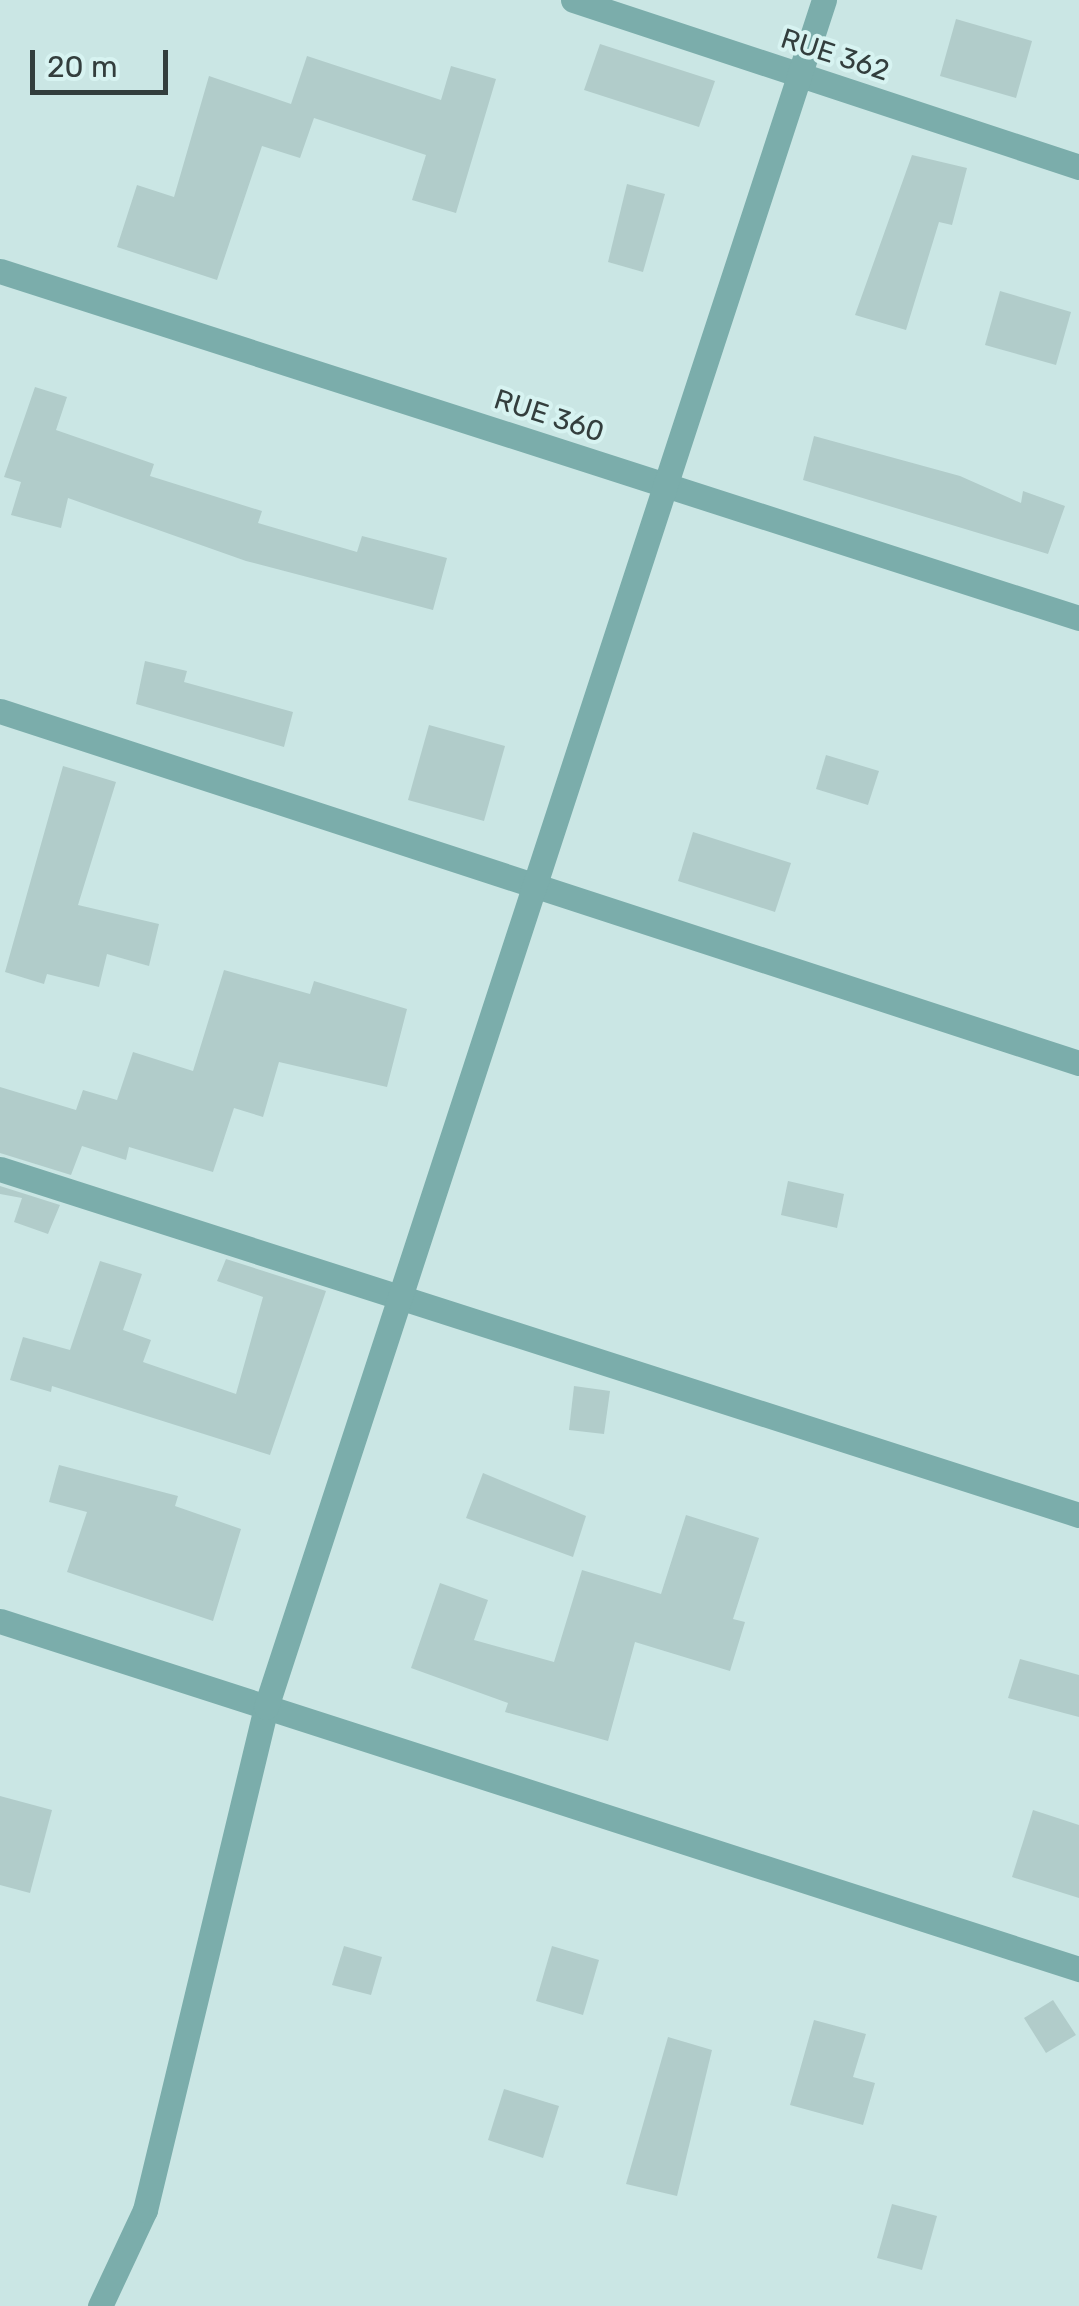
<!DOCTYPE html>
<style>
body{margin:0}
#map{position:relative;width:1079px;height:2306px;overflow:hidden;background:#cae6e4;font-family:Rubik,sans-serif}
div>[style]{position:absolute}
.building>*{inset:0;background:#b1ccca}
.minor>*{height:25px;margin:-12.5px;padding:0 12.5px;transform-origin:12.5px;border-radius:12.5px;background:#7badab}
span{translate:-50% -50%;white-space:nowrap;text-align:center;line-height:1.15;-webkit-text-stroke:8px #d7f3f1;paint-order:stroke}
.street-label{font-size:28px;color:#333e3d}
.scale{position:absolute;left:30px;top:50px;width:138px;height:45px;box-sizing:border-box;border:5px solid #333e3d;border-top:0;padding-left:12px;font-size:30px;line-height:35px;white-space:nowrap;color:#333e3d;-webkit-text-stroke:8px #d7f3f1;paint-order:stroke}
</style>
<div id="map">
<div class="building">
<div style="clip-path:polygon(956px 19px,1032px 41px,1016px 98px,940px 76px)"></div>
<div style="clip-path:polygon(600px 44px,715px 81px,699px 127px,584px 90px)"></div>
<div style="clip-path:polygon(307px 56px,441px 100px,451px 66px,496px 79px,456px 213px,412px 200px,426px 155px,314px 118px,300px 158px,262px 146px,217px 280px,117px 247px,137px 185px,174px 197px,209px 76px,291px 104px)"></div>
<div style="clip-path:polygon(912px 155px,967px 168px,952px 225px,939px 222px,906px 330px,855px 315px)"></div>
<div style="clip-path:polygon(627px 184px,665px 194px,643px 272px,608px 262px)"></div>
<div style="clip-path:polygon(1000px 291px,1071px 312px,1056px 365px,985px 345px)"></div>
<div style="clip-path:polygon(35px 387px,67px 397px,56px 430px,154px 464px,150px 476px,262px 511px,258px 523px,357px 552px,362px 536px,447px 558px,433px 610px,246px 561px,68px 498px,61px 528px,11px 515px,21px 482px,4px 477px)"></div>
<div style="clip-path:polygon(814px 436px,960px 476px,1021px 503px,1023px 491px,1065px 506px,1048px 554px,803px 480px)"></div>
<div style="clip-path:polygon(145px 661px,187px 671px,184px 682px,293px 712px,284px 747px,136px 704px)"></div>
<div style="clip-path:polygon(429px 725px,505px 746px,484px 821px,408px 800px)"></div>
<div style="clip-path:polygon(826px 755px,879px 771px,868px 805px,816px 789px)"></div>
<div style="clip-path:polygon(63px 766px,116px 782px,78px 905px,159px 924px,149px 966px,107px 954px,99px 987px,47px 974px,44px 984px,5px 972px)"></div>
<div style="clip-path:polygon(693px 832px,791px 863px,775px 912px,678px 881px)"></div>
<div style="clip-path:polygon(224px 970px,310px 994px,314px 981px,407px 1009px,387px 1087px,279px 1062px,263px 1117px,234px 1108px,213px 1172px,129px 1147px,126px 1160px,82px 1146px,71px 1175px,0 1153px,0 1087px,76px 1110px,83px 1090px,117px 1100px,133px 1052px,193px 1071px)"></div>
<div style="clip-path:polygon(788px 1181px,844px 1194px,837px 1228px,781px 1215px)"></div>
<div style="clip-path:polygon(0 1186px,60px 1205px,48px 1234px,14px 1222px,22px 1198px,0 1194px)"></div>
<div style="clip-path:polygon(226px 1259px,326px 1291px,270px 1455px,52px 1386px,51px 1392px,10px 1380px,23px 1337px,70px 1350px,100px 1261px,142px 1274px,123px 1330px,151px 1340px,143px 1362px,236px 1394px,263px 1297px,217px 1281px)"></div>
<div style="clip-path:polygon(574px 1386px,610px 1391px,604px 1434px,569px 1430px)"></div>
<div style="clip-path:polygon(59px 1465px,178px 1496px,175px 1506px,241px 1529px,213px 1621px,67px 1572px,87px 1512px,49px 1502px)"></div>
<div style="clip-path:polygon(483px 1473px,586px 1516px,573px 1557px,466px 1518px)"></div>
<div style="clip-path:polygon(686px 1515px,759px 1538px,733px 1619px,745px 1622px,730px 1671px,635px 1642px,608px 1741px,505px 1712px,508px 1703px,411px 1668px,440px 1583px,488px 1600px,474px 1640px,554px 1662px,582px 1570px,661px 1594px)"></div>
<div style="clip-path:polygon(1020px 1659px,1079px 1675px,1079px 1717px,1008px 1698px)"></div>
<div style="clip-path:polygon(0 1796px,52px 1810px,30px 1893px,0 1885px)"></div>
<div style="clip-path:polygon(1033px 1810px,1079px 1825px,1079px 1898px,1012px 1877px)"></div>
<div style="clip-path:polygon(344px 1946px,382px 1957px,371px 1995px,332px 1985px)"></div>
<div style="clip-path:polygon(552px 1946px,599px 1960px,583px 2015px,536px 2001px)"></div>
<div style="clip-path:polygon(1053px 2000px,1076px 2035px,1046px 2053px,1024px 2018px)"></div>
<div style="clip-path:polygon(814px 2020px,866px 2034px,853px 2077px,875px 2083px,863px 2125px,790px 2105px)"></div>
<div style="clip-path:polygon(668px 2037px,712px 2050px,677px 2196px,626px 2184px)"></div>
<div style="clip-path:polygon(504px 2089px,559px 2106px,543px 2158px,488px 2140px)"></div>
<div style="clip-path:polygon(892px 2204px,937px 2216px,922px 2270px,877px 2258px)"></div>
</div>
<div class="minor">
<div style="left:573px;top:0;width:533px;rotate:18.26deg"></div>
<div style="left:0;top:271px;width:1133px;rotate:17.83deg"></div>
<div style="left:0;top:711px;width:1135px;rotate:18.07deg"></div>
<div style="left:0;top:1169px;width:1133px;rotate:17.78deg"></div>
<div style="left:0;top:1621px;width:1134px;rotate:17.88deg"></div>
<div style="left:100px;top:2306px;width:106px;rotate:-64.9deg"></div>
<div style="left:145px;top:2210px;width:517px;rotate:-76.47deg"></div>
<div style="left:266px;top:1707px;width:1796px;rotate:-71.9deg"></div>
</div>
<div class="street-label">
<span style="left:835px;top:55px;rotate:18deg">RUE 362</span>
<span style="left:549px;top:416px;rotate:18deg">RUE 360</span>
</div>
<div class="scale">20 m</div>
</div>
